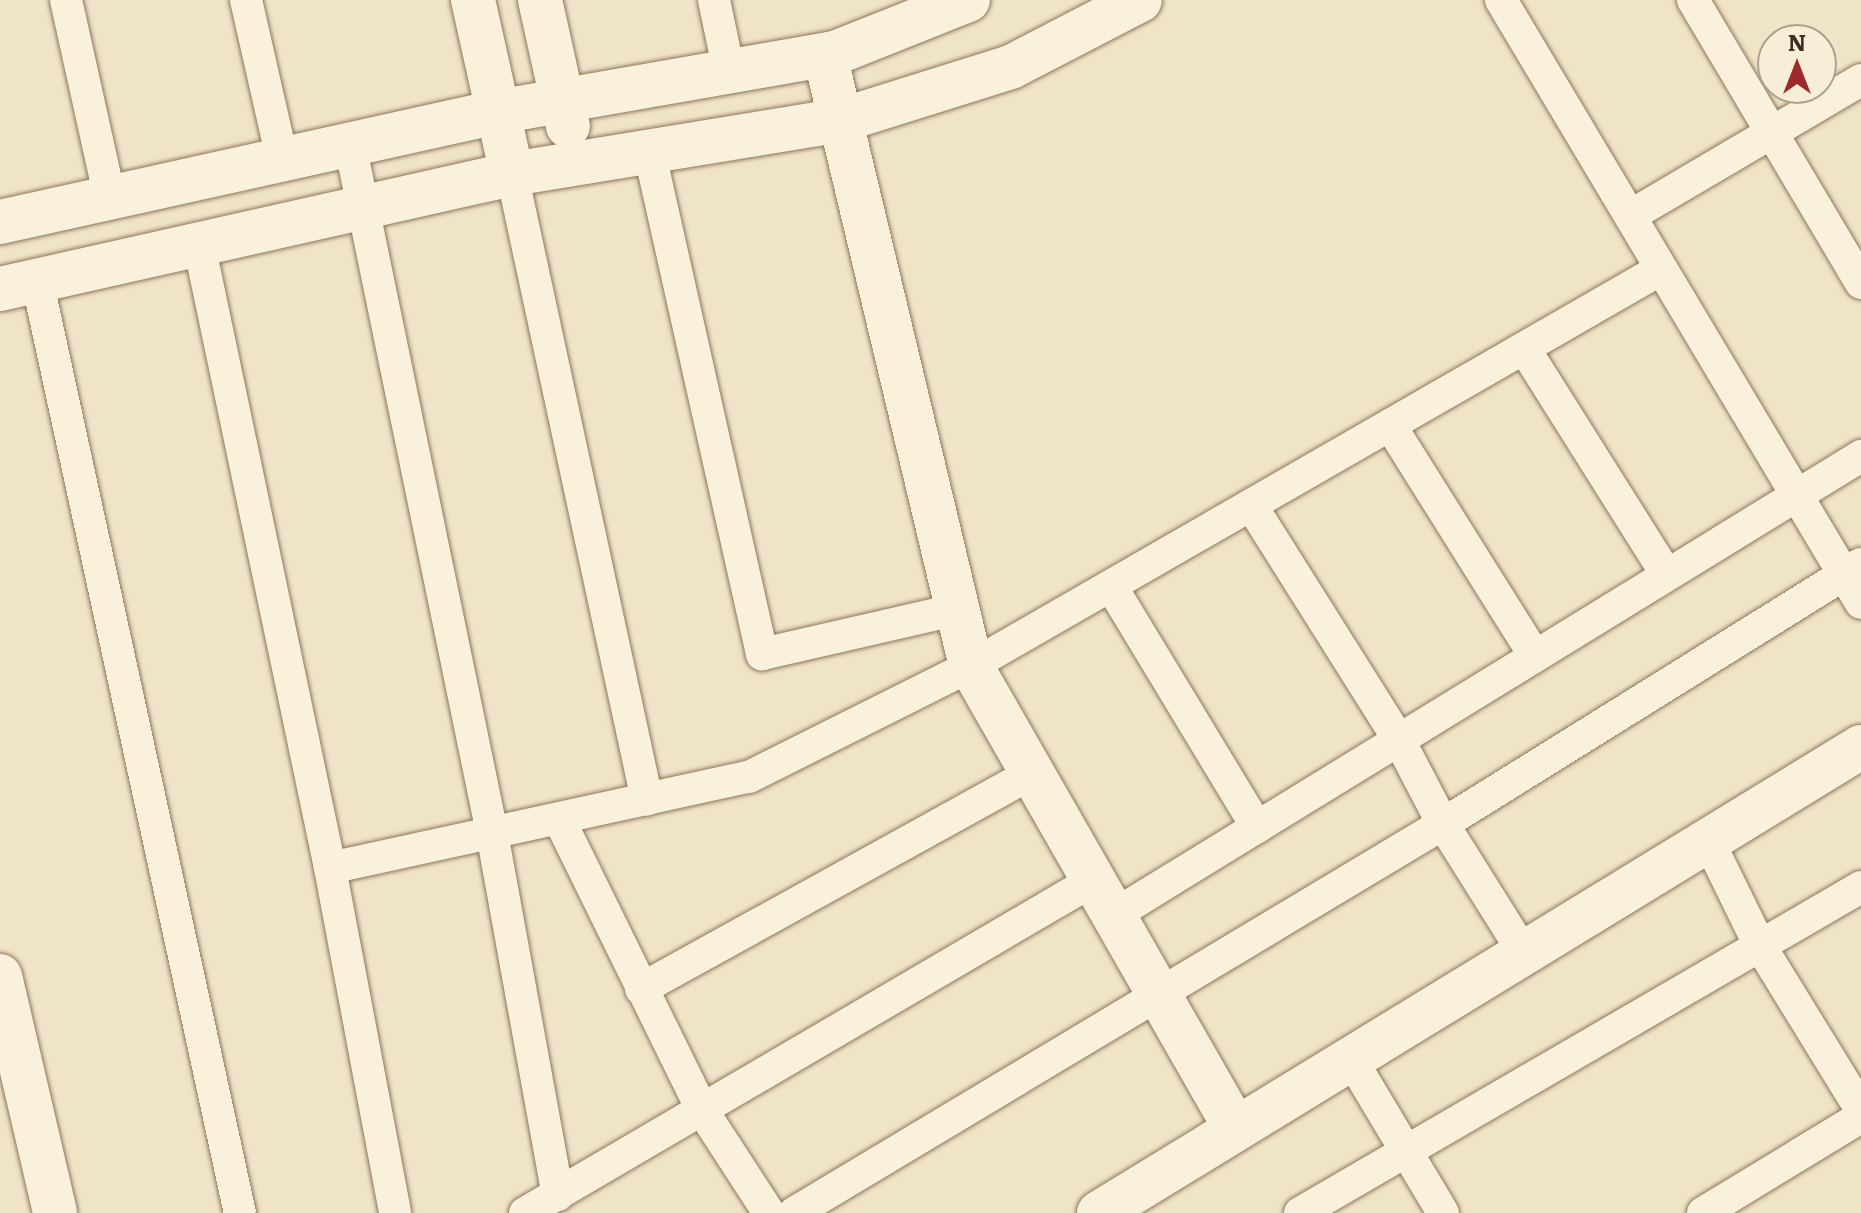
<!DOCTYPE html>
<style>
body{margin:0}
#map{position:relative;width:1861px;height:1213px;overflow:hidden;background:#f0e4c8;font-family:Literata,serif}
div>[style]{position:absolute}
.roads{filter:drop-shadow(0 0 2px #8d765c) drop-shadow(0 0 2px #8d765c)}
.street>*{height:32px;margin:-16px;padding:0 16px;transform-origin:16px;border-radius:16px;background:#faf1dc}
.secondary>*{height:44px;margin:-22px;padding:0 22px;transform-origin:22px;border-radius:22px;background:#faf1dc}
span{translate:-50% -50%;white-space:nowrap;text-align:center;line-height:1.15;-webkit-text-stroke:6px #f7eed8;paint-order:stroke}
.north{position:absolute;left:1757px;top:24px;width:80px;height:80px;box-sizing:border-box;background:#f7eed8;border:2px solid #ada18e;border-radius:50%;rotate:0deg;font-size:22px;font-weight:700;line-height:32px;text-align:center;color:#3d2e20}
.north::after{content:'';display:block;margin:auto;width:28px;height:36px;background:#9e2a2b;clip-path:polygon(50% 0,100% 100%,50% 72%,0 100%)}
</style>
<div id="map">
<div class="roads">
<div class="street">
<div style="left:66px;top:0;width:203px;rotate:77.5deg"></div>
<div style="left:246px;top:0;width:163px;rotate:77.2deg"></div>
<div style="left:714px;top:0;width:74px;rotate:78.2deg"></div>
<div style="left:1501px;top:0;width:702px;rotate:59.16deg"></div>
<div style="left:1693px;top:0;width:329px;rotate:59.3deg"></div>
<div style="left:350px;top:144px;width:703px;rotate:78.35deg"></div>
<div style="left:492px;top:833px;width:368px;rotate:79.7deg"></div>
<div style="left:649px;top:150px;width:517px;rotate:77.36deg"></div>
<div style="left:762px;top:654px;width:201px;rotate:-12.9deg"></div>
<div style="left:512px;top:174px;width:640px;rotate:77.83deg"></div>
<div style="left:1630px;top:216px;width:268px;rotate:-30.5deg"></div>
<div style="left:199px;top:244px;width:638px;rotate:78.14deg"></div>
<div style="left:330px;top:868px;width:351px;rotate:79.3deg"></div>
<div style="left:37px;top:280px;width:955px;rotate:77.73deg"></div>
<div style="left:1524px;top:348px;width:268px;rotate:57.8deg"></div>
<div style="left:1390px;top:425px;width:273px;rotate:57.9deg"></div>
<div style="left:1251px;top:505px;width:278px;rotate:57.8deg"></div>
<div style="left:1399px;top:740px;width:95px;rotate:62.4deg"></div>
<div style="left:1443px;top:824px;width:152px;rotate:57.9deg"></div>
<div style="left:1111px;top:586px;width:282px;rotate:58.8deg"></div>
<div style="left:559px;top:819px;width:324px;rotate:63.8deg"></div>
<div style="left:702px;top:1110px;width:123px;rotate:57deg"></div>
<div style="left:1708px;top:840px;width:116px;rotate:63.9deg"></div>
<div style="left:1759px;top:944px;width:195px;rotate:58.4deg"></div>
<div style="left:330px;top:868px;width:429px;rotate:-12.3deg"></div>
<div style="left:749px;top:777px;width:248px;rotate:-26.6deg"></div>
<div style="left:971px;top:666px;width:796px;rotate:-29.91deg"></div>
<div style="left:1114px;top:915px;width:877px;rotate:-31.57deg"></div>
<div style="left:641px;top:989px;width:448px;rotate:-28.9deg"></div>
<div style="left:1351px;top:1059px;width:179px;rotate:59.1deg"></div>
<div style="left:525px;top:1213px;width:659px;rotate:-30.34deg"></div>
<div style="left:794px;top:1213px;width:757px;rotate:-30.94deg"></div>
<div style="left:1443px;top:824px;width:492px;rotate:-31.9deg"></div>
<div style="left:1300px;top:1213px;width:649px;rotate:-30.16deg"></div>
<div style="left:1703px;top:1213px;width:185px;rotate:-31.3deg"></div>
</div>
<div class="secondary">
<div style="left:473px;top:0;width:178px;rotate:77.4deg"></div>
<div style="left:540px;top:0;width:129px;rotate:77.5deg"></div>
<div style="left:825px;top:55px;width:628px;rotate:76.56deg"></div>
<div style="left:971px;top:666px;width:533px;rotate:60.22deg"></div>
<div style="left:0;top:222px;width:509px;rotate:-12.48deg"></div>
<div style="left:497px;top:112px;width:343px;rotate:-9.9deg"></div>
<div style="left:835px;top:53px;width:143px;rotate:-21.7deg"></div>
<div style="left:0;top:289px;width:525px;rotate:-12.66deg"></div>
<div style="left:512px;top:174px;width:334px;rotate:-9.3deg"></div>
<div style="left:842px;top:120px;width:177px;rotate:-17.4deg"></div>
<div style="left:1011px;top:67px;width:145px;rotate:-27.4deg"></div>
<div style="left:0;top:976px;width:243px;rotate:76.9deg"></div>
<div style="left:1099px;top:1213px;width:893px;rotate:-31.45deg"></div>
</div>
</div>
<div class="north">N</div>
</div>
